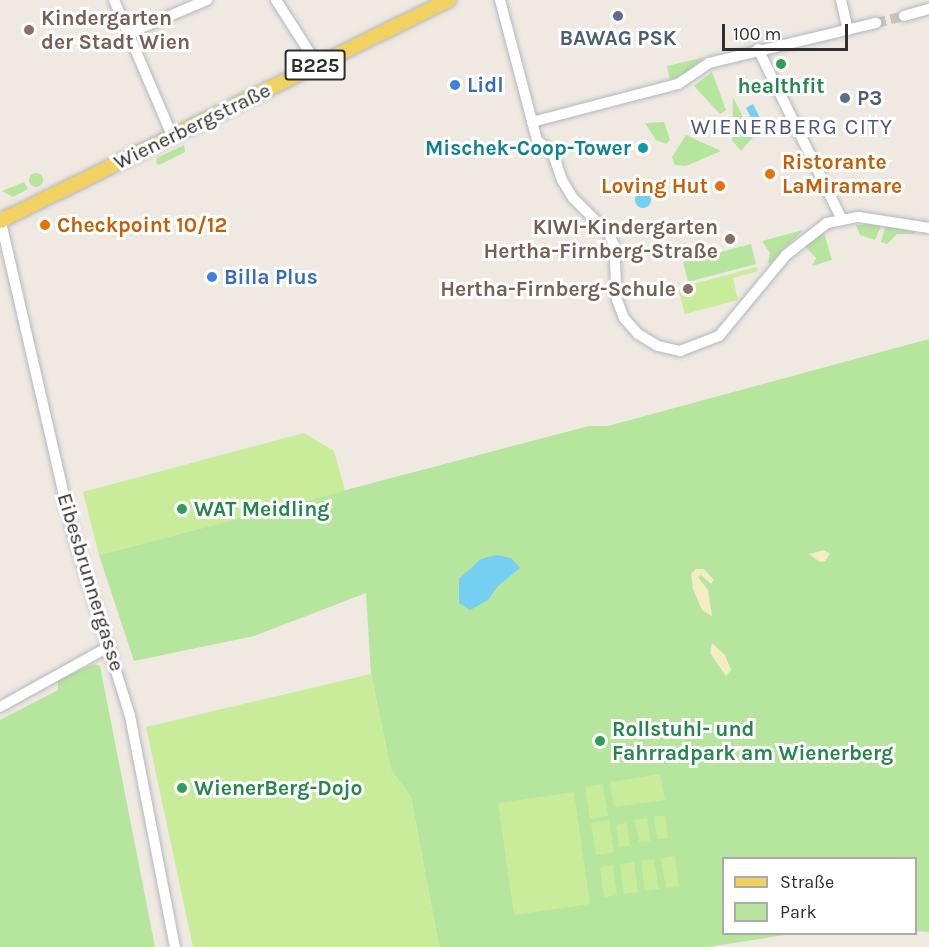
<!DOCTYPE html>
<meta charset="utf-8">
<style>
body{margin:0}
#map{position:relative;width:929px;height:947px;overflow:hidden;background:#efe9e1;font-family:Karla,sans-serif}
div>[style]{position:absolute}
.green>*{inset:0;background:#b6e59e}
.round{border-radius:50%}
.sand>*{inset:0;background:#f3ecc5}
.pitch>*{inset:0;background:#c9ec9a}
.water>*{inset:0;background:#75cff0}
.minor-tunnel>*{height:10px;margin-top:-5px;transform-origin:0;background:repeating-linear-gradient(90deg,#c8c4bd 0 10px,transparent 0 15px)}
.roads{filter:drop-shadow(0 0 2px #b4b7c1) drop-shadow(0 0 2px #b4b7c1)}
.minor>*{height:10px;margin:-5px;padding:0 5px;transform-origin:5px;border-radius:5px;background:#fff}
.major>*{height:14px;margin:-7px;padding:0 7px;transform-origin:7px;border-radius:7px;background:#f2d163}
.dots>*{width:16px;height:16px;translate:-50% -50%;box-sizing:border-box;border:3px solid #fff;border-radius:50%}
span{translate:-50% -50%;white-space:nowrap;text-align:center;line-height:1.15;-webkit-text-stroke:6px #fff;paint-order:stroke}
.shield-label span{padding:2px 4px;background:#fff;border:2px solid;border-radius:4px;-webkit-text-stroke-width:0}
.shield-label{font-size:20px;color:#2e2e2e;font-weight:700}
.education-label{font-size:21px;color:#785e54;font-weight:700}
.left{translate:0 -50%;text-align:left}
.right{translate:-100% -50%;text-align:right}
.service-label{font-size:21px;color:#4e5e75;font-weight:700}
.shop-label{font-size:21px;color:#366cbe;font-weight:700}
.leisure-label{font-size:21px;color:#27864d;font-weight:700}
.street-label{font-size:21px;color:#2e2e2e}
.culture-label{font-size:21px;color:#0d838f;font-weight:700}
.food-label{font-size:21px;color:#c56008;font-weight:700}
.neighbourhood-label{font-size:22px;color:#4d5680;letter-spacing:1.5px}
.legend{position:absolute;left:722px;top:857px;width:195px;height:78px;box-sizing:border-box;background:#fff;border:2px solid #ababab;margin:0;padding:8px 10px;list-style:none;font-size:18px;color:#2e2e2e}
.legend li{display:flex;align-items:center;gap:12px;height:30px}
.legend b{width:30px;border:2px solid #ababab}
.scale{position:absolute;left:722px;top:24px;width:126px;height:27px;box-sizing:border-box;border:3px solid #2e2e2e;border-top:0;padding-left:8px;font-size:18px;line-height:21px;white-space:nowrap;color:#2e2e2e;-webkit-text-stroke:4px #fff;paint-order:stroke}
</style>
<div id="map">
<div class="green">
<div style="clip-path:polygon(705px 57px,684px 74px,670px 80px,667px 66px)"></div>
<div style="clip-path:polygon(712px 72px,726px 110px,720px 114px,694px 86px)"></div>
<div style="clip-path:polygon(733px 97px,753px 137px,741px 151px,732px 140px)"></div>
<div style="clip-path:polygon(664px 122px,670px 140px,666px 144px,656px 140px,645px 123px)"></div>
<div style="clip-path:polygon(686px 135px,721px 151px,686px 166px,675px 165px,672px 157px)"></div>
<div style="clip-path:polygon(184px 145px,185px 152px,159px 165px,156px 163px,157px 158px)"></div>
<div class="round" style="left:29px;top:173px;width:14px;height:14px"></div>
<div style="clip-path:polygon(24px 182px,28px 189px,13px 197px,2px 191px)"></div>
<div style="clip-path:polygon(882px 224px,875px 240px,860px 235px,856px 225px)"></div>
<div style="clip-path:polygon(886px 225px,913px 231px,916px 234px,897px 234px,887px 244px,881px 242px)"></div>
<div style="clip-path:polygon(803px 230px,770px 264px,768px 262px,770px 253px,762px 241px)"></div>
<div style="clip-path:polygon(824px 233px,832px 260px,812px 266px,816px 258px,804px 245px)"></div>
<div style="clip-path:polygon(751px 244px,756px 264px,688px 282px,683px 262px)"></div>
<div style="clip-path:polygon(929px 339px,929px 932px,916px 931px,916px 858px,724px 858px,724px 934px,791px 934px,708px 947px,439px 947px,411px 797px,391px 770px,371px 674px,366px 593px,254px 636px,134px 661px,99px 555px,589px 426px,608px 426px)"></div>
<div style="clip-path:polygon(94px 664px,100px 666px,155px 947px,0 947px,0 720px,58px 690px,58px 680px)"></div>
</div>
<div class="sand">
<div style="clip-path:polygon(824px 550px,830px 554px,825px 561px,820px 562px,809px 554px)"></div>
<div style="clip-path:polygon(696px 569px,704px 569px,714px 580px,711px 584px,701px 575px,698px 577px,708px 590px,712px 616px,702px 610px,693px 589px,691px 574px)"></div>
<div style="clip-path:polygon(712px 643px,725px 655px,731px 670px,726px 676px,710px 653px)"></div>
</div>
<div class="pitch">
<div style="clip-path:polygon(757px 267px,758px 271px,733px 278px,738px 300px,685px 314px,678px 288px)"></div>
<div style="clip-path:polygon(304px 433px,334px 451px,345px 491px,99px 555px,83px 492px)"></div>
<div style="clip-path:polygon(371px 674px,391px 770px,411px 797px,439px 947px,193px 947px,146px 727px)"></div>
<div style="clip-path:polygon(660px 774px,665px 800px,614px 807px,610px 782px)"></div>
<div style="clip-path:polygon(603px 784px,608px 816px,590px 819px,585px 787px)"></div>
<div style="clip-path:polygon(574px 792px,590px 904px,514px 915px,498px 803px)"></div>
<div style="clip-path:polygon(665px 815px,668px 838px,657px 839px,654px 817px)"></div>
<div style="clip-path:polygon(647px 818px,650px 841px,639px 842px,635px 820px)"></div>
<div style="clip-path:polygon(609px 820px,614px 852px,596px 855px,591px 823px)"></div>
<div style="clip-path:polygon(627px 823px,630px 846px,619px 847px,616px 825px)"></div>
<div style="clip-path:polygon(675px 856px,679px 886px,666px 888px,661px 858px)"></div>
<div style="clip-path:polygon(654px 859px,659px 889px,645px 891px,641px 861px)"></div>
<div style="clip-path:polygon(634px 862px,638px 892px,624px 894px,620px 864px)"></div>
<div style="clip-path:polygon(613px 865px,617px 895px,604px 897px,600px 867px)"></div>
</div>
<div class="water">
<div style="clip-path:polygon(753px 104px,762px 122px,755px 125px,746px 108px)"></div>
<div class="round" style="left:635px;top:192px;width:16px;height:16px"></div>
<div style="clip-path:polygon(496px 555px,511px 558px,520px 568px,498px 586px,488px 600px,470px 610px,459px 603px,459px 579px,481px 559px)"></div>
</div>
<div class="minor-tunnel">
<div style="left:876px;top:23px;width:29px;rotate:-14deg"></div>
</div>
<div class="roads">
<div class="minor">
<div style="left:114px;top:0;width:147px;rotate:66.8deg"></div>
<div style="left:276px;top:0;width:76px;rotate:57.4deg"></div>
<div style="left:500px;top:0;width:145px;rotate:75.2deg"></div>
<div style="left:537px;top:140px;width:21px;rotate:41deg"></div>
<div style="left:553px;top:154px;width:28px;rotate:71deg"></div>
<div style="left:562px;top:180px;width:21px;rotate:59deg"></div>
<div style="left:573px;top:198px;width:51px;rotate:45deg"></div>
<div style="left:609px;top:234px;width:12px;rotate:66deg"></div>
<div style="left:614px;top:245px;width:55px;rotate:86.9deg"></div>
<div style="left:617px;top:300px;width:19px;rotate:69deg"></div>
<div style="left:624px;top:318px;width:21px;rotate:49deg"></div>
<div style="left:638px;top:334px;width:23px;rotate:31deg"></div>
<div style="left:658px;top:346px;width:23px;rotate:13deg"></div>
<div style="left:680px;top:351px;width:42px;rotate:-21deg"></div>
<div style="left:719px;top:336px;width:105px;rotate:-50.4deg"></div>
<div style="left:786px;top:255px;width:52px;rotate:-38deg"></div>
<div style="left:827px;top:223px;width:33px;rotate:-11deg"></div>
<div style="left:859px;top:217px;width:71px;rotate:8.9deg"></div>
<div style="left:841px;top:0;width:31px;rotate:77deg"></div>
<div style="left:904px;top:16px;width:26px;rotate:-16deg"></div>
<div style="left:129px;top:33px;width:85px;rotate:-22.9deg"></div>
<div style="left:758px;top:49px;width:188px;rotate:63.8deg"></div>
<div style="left:532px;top:122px;width:151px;rotate:-14.6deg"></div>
<div style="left:678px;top:84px;width:37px;rotate:-34deg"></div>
<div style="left:709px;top:63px;width:172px;rotate:-13.5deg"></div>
<div style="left:0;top:218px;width:324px;rotate:77deg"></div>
<div style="left:73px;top:534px;width:191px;rotate:72.6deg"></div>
<div style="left:130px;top:716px;width:235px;rotate:79deg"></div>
<div style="left:0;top:707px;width:126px;rotate:-29deg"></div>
</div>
<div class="major">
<div style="left:0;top:221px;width:500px;rotate:-26.21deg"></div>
</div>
</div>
<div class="dots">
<div style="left:618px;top:16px;background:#5c6f8a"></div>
<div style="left:29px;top:30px;background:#8d6e63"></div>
<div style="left:781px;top:64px;background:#2e9e5b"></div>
<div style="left:455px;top:85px;background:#3f7fe0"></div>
<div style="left:845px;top:98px;background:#5c6f8a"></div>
<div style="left:643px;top:148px;background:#0f9aa8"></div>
<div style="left:770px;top:174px;background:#e8710a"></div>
<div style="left:720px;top:186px;background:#e8710a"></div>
<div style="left:45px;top:225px;background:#e8710a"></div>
<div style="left:730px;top:239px;background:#8d6e63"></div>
<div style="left:212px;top:277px;background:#3f7fe0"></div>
<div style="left:688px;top:289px;background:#8d6e63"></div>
<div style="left:182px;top:509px;background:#2e9e5b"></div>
<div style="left:600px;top:741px;background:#2e9e5b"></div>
<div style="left:182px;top:788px;background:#2e9e5b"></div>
</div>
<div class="shield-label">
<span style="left:315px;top:65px">B225</span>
</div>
<div class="education-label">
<span class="left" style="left:41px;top:30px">Kindergarten<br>der Stadt Wien</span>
<span class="right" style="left:718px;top:239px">KIWI-Kindergarten<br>Hertha-Firnberg-Straße</span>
<span class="right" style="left:676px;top:289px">Hertha-Firnberg-Schule</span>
</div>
<div class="service-label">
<span style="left:618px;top:38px">BAWAG PSK</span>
<span class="left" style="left:857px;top:98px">P3</span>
</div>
<div class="shop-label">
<span class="left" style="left:467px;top:85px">Lidl</span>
<span class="left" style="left:224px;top:277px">Billa Plus</span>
</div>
<div class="leisure-label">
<span style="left:781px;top:86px">healthfit</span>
<span class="left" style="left:194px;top:509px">WAT Meidling</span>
<span class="left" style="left:612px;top:741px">Rollstuhl- und<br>Fahrradpark am Wienerberg</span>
<span class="left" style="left:194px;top:788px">WienerBerg-Dojo</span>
</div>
<div class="street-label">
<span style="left:192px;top:126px;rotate:-26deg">Wienerbergstraße</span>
<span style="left:91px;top:582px;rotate:73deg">Eibesbrunnergasse</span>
</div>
<div class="culture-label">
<span class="right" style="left:631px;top:148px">Mischek-Coop-Tower</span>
</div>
<div class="food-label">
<span class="left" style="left:782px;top:174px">Ristorante<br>LaMiramare</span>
<span class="right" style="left:708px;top:186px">Loving Hut</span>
<span class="left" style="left:57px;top:225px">Checkpoint 10/12</span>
</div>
<div class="neighbourhood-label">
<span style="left:792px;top:128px">WIENERBERG CITY</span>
</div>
<ul class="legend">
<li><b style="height:8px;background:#f2d163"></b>Straße</li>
<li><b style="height:16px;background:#b6e59e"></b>Park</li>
</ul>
<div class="scale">100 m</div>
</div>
